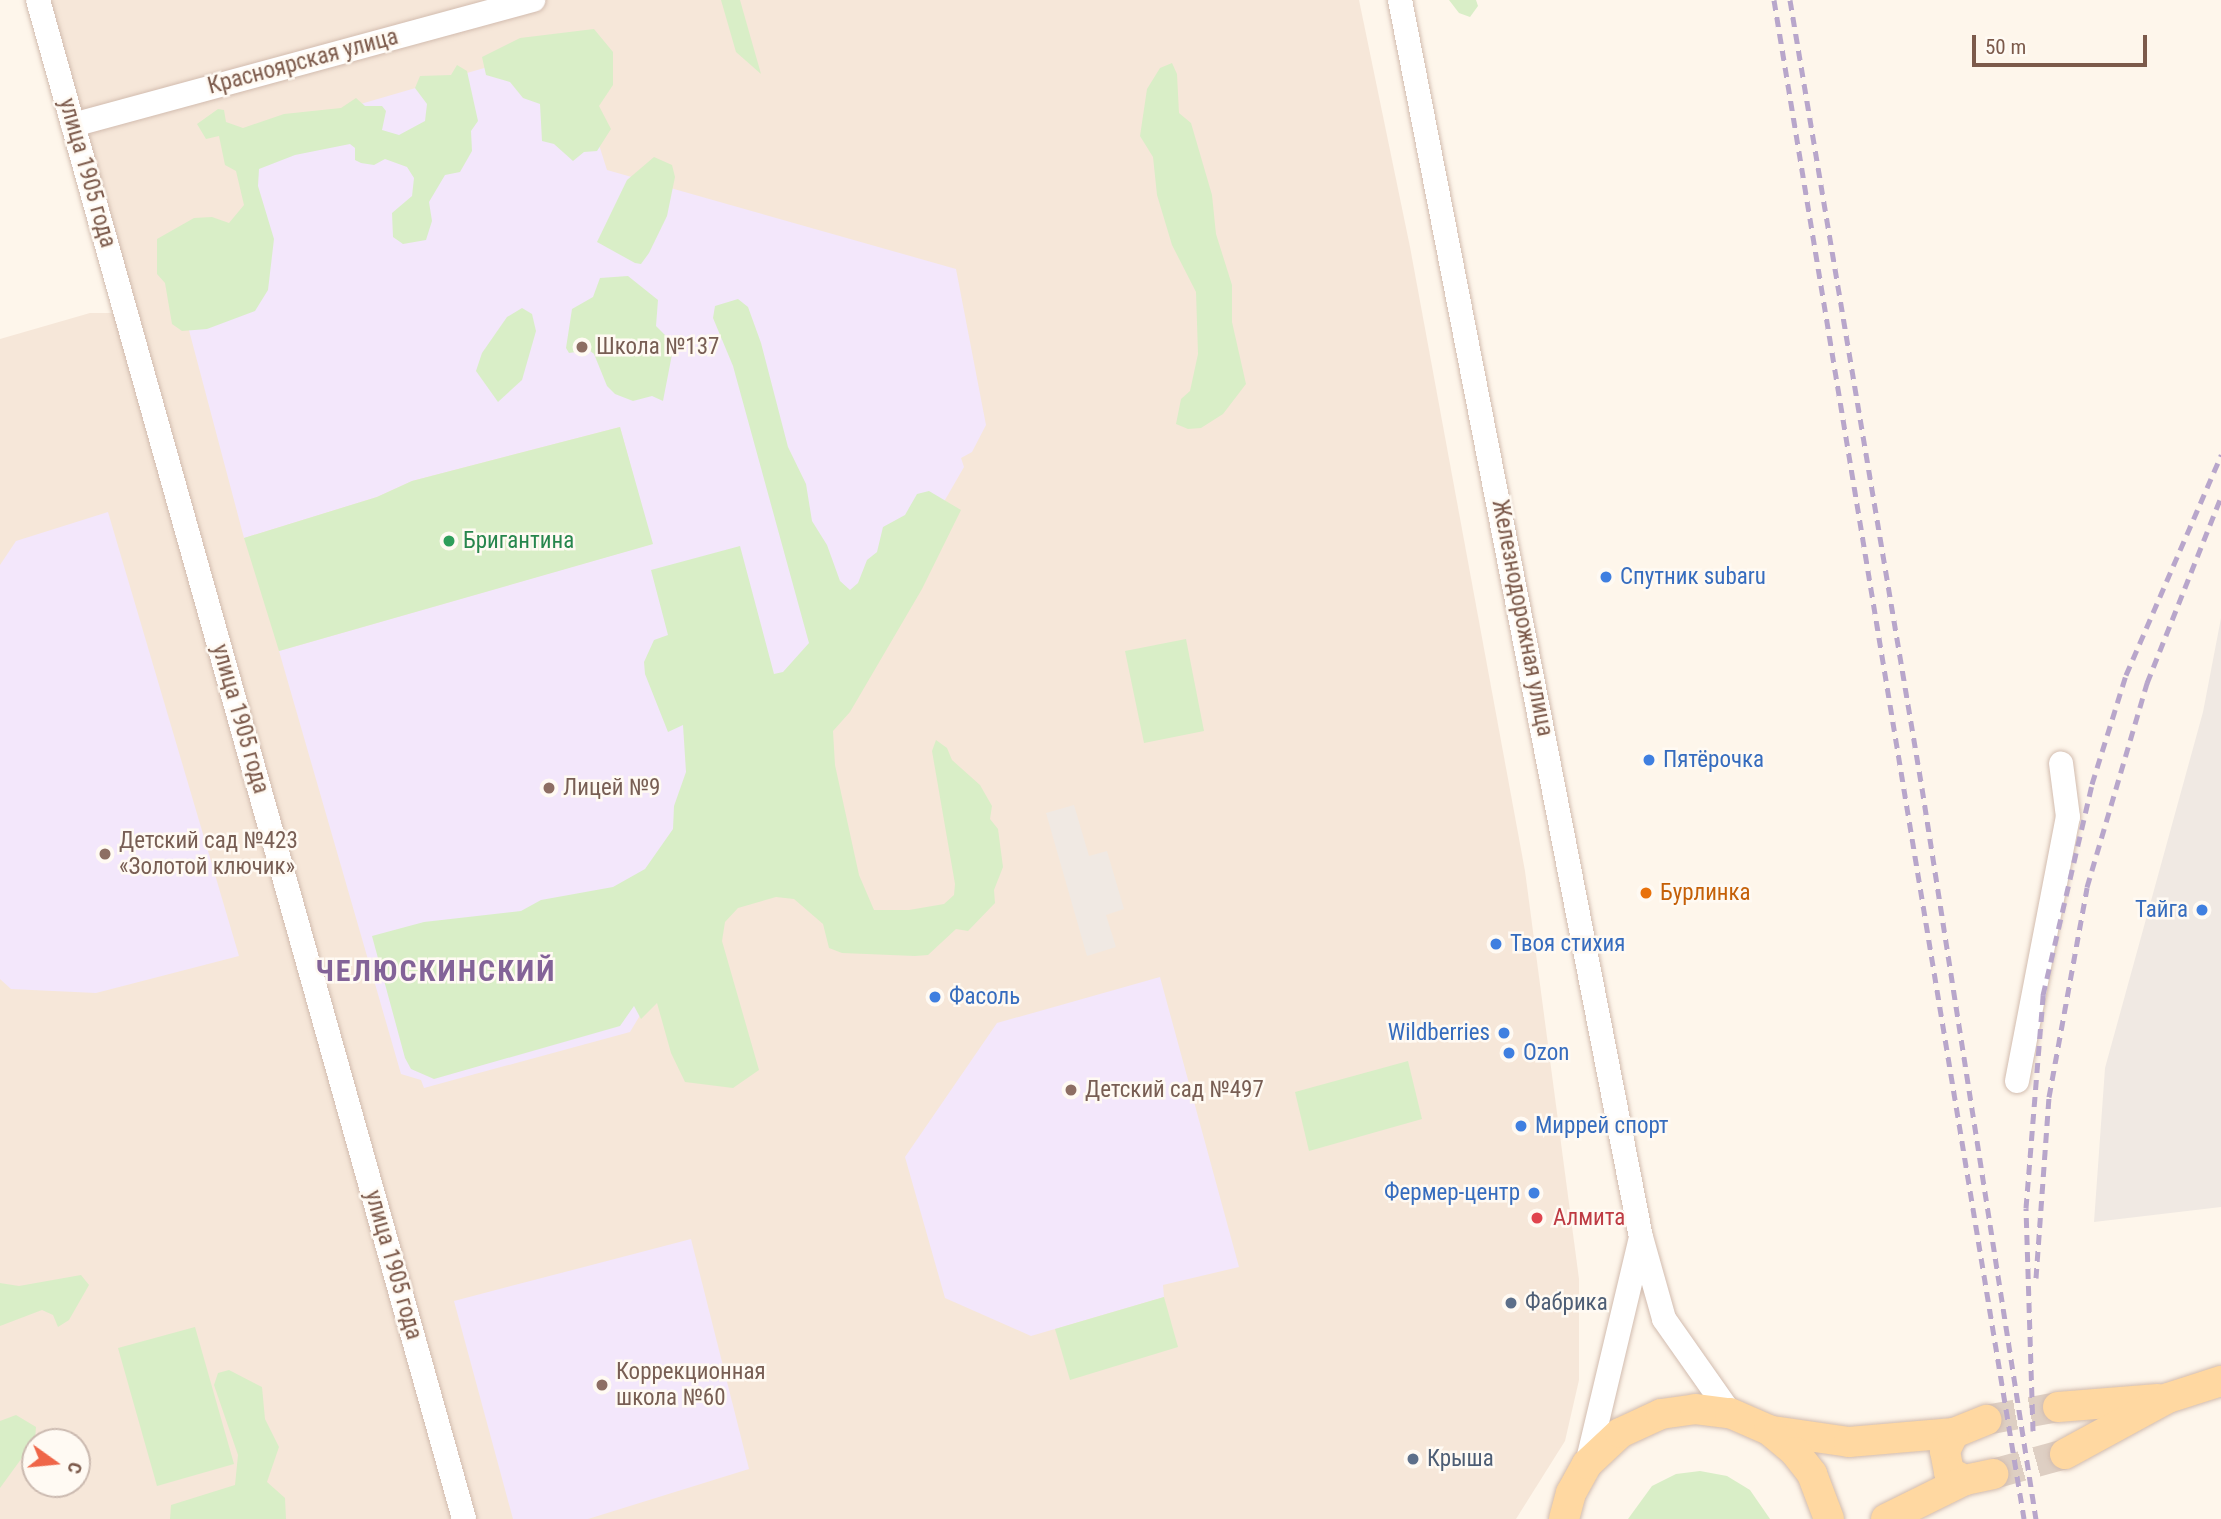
<!DOCTYPE html>
<meta charset="utf-8">
<style>
body{margin:0}
#map{position:relative;width:2221px;height:1519px;overflow:hidden;background:#fef6eb;font-family:"Roboto Condensed",sans-serif}
div>[style]{position:absolute}
.residential>*{inset:0;background:#f6e7d9}
.industrial>*{inset:0;background:#f0e9e3}
.education>*{inset:0;background:#f3e7fb}
.green>*{inset:0;background:#d9eec7}
.major-tunnel>*{height:30px;margin-top:-15px;transform-origin:0;background:repeating-linear-gradient(90deg,#decfc3 0 30px,transparent 0 45px)}
.roads{filter:drop-shadow(0 0 2px #d2bcaf) drop-shadow(0 0 2px #d2bcaf)}
.minor>*{height:24px;margin:-12px;padding:0 12px;transform-origin:12px;border-radius:12px;background:#fff}
.major>*{height:30px;margin:-15px;padding:0 15px;transform-origin:15px;border-radius:15px;background:#ffd8a1}
.rail>*{height:5px;margin-top:-2.5px;transform-origin:0;background:repeating-linear-gradient(90deg,#b8a6cb 0 10px,transparent 0 17px)}
.dots>*{width:19px;height:19px;translate:-50% -50%;box-sizing:border-box;border:4px solid #fffaf3;border-radius:50%}
span{translate:-50% -50%;white-space:nowrap;text-align:center;line-height:1.15;-webkit-text-stroke:5px #fffaf3;paint-order:stroke}
.street-label{font-size:23px;color:#7c5a4b}
.education-label{font-size:23px;color:#785e54}
.left{translate:0 -50%;text-align:left}
.leisure-label{font-size:23px;color:#27864d}
.shop-label{font-size:23px;color:#366cbe}
.right{translate:-100% -50%;text-align:right}
.food-label{font-size:23px;color:#c56008}
.health-label{font-size:23px;color:#be3a42}
.service-label{font-size:23px;color:#4e5e75}
.district-label{font-size:30px;color:#836398;font-weight:700;letter-spacing:2px}
.north{position:absolute;left:21px;top:1428px;width:70px;height:70px;box-sizing:border-box;background:#fffaf3;border:2px solid #cbbab0;border-radius:50%;rotate:105deg;font-size:19px;font-weight:700;line-height:28px;text-align:center;color:#7c5a4b}
.north::after{content:'';display:block;margin:auto;width:24px;height:32px;background:#ef6649;clip-path:polygon(50% 0,100% 100%,50% 72%,0 100%)}
.scale{position:absolute;left:1972px;top:35px;width:175px;height:32px;box-sizing:border-box;border:4px solid #7c5a4b;border-top:0;padding-left:9px;font-size:21px;line-height:24px;white-space:nowrap;color:#7c5a4b;-webkit-text-stroke:5px #fffaf3;paint-order:stroke}
</style>
<div id="map">
<div class="residential">
<div style="clip-path:polygon(46px 0,1359px 0,1410px 247px,1525px 871px,1579px 1279px,1579px 1380px,1565px 1441px,1516px 1519px,474px 1519px)"></div>
<div style="clip-path:polygon(evenodd,90px 313px,121px 313px,454px 1519px,0 1519px,0 339px,90px 313px,35px 1442px,77px 1442px,77px 1484px,35px 1484px,35px 1442px)"></div>
</div>
<div class="industrial">
<div style="clip-path:polygon(2221px 618px,2221px 1207px,2094px 1222px,2105px 1068px,2203px 712px)"></div>
<div style="clip-path:polygon(1074px 805px,1089px 856px,1107px 851px,1124px 909px,1106px 915px,1116px 947px,1087px 956px,1046px 813px)"></div>
</div>
<div class="education">
<div style="clip-path:polygon(567px 44px,607px 170px,956px 269px,986px 425px,972px 452px,961px 458px,964px 467px,838px 686px,630px 1032px,424px 1088px,421px 1080px,401px 1074px,279px 651px,652px 544px,620px 427px,412px 481px,377px 497px,244px 538px,168px 251px,255px 228px,230px 142px)"></div>
<div style="clip-path:polygon(108px 512px,239px 956px,96px 993px,11px 989px,0 979px,0 565px,16px 541px)"></div>
<div style="clip-path:polygon(1160px 977px,1239px 1267px,1163px 1285px,1164px 1297px,1031px 1336px,945px 1298px,905px 1157px,997px 1023px)"></div>
<div style="clip-path:polygon(691px 1239px,749px 1469px,588px 1519px,513px 1519px,454px 1301px)"></div>
</div>
<div class="green">
<div style="clip-path:polygon(721px 0,740px 0,761px 74px,736px 52px)"></div>
<div style="clip-path:polygon(1449px 0,1476px 0,1478px 6px,1470px 17px,1459px 13px)"></div>
<div style="clip-path:polygon(594px 29px,613px 52px,613px 85px,599px 106px,611px 129px,597px 151px,584px 152px,573px 161px,554px 144px,542px 141px,540px 104px,523px 98px,510px 82px,486px 75px,482px 57px,520px 38px)"></div>
<div style="clip-path:polygon(1172px 63px,1177px 74px,1179px 113px,1191px 123px,1212px 195px,1216px 234px,1232px 285px,1232px 322px,1246px 384px,1223px 414px,1201px 428px,1188px 429px,1176px 424px,1181px 399px,1190px 391px,1198px 354px,1196px 292px,1172px 245px,1157px 195px,1153px 157px,1140px 136px,1147px 89px,1160px 68px)"></div>
<div style="clip-path:polygon(457px 65px,467px 71px,478px 121px,471px 131px,472px 151px,460px 172px,445px 175px,429px 202px,432px 221px,426px 240px,403px 244px,393px 237px,392px 213px,412px 196px,414px 178px,407px 167px,385px 159px,374px 165px,361px 163px,355px 160px,355px 148px,350px 144px,295px 155px,259px 169px,258px 186px,274px 239px,268px 290px,255px 311px,207px 329px,182px 331px,172px 324px,165px 283px,157px 274px,157px 239px,194px 218px,212px 217px,229px 223px,244px 205px,236px 171px,225px 165px,219px 136px,206px 139px,197px 124px,218px 109px,224px 110px,226px 122px,243px 128px,284px 114px,341px 108px,356px 98px,365px 106px,382px 106px,386px 111px,382px 130px,399px 135px,425px 121px,427px 104px,415px 88px,420px 76px,451px 75px)"></div>
<div style="clip-path:polygon(654px 157px,672px 165px,675px 177px,667px 216px,649px 253px,641px 264px,635px 263px,597px 242px,627px 180px)"></div>
<div style="clip-path:polygon(628px 276px,658px 300px,656px 326px,674px 344px,663px 401px,652px 396px,633px 401px,615px 394px,607px 386px,594px 354px,589px 350px,569px 353px,566px 348px,572px 309px,593px 297px,600px 278px)"></div>
<div style="clip-path:polygon(738px 299px,748px 307px,761px 343px,788px 447px,806px 484px,812px 521px,827px 545px,840px 581px,850px 590px,858px 583px,867px 560px,877px 552px,883px 527px,905px 515px,917px 494px,929px 491px,961px 510px,922px 589px,850px 712px,833px 731px,835px 765px,859px 875px,874px 910px,909px 910px,944px 904px,954px 895px,955px 884px,932px 751px,936px 740px,947px 748px,952px 760px,980px 785px,992px 806px,990px 819px,998px 829px,1003px 867px,994px 890px,995px 903px,968px 931px,956px 929px,928px 955px,915px 956px,842px 953px,829px 948px,823px 924px,794px 899px,776px 897px,738px 908px,725px 922px,722px 941px,759px 1070px,733px 1088px,685px 1082px,671px 1053px,657px 1003px,641px 1019px,634px 1006px,620px 1026px,434px 1079px,411px 1069px,405px 1058px,372px 936px,424px 922px,521px 911px,541px 900px,613px 887px,645px 869px,673px 829px,674px 806px,686px 772px,683px 725px,668px 732px,645px 674px,644px 662px,654px 640px,668px 635px,651px 570px,740px 546px,774px 674px,783px 672px,809px 643px,733px 366px,713px 318px,715px 306px)"></div>
<div style="clip-path:polygon(522px 308px,532px 314px,536px 331px,522px 380px,498px 402px,476px 371px,482px 353px,507px 317px)"></div>
<div style="clip-path:polygon(620px 427px,653px 544px,279px 651px,244px 538px,377px 497px,412px 481px)"></div>
<div style="clip-path:polygon(1186px 639px,1204px 731px,1144px 743px,1125px 651px)"></div>
<div style="clip-path:polygon(1408px 1061px,1422px 1119px,1309px 1151px,1295px 1092px)"></div>
<div style="clip-path:polygon(81px 1275px,89px 1285px,69px 1320px,58px 1327px,53px 1315px,42px 1310px,0 1326px,0 1283px,19px 1286px)"></div>
<div style="clip-path:polygon(1164px 1297px,1178px 1347px,1070px 1380px,1055px 1329px)"></div>
<div style="clip-path:polygon(195px 1327px,234px 1464px,157px 1486px,118px 1348px)"></div>
<div style="clip-path:polygon(229px 1370px,262px 1387px,265px 1419px,279px 1447px,267px 1482px,285px 1498px,286px 1519px,170px 1519px,171px 1505px,235px 1485px,238px 1455px,214px 1385px,218px 1373px)"></div>
<div style="clip-path:polygon(16px 1415px,36px 1427px,35px 1440px,0 1488px,0 1421px)"></div>
<div style="clip-path:polygon(1700px 1471px,1727px 1476px,1750px 1490px,1770px 1519px,1628px 1519px,1652px 1486px,1676px 1474px)"></div>
</div>
<div class="major-tunnel">
<div style="left:1986px;top:1420px;width:73px;rotate:-10.2deg"></div>
<div style="left:1993px;top:1474px;width:75px;rotate:-15.5deg"></div>
</div>
<div class="roads">
<div class="minor">
<div style="left:38px;top:0;width:1578px;rotate:74.33deg"></div>
<div style="left:1400px;top:0;width:1260px;rotate:78.98deg"></div>
<div style="left:1641px;top:1237px;width:85px;rotate:74.3deg"></div>
<div style="left:1664px;top:1319px;width:115px;rotate:54.9deg"></div>
<div style="left:73px;top:125px;width:477px;rotate:-15.2deg"></div>
<div style="left:2017px;top:1081px;width:269px;rotate:-79.1deg"></div>
<div style="left:2068px;top:817px;width:54px;rotate:-97.4deg"></div>
<div style="left:1587px;top:1464px;width:233px;rotate:-76.6deg"></div>
</div>
<div class="major">
<div style="left:2058px;top:1407px;width:100px;rotate:-4.6deg"></div>
<div style="left:1773px;top:1431px;width:77px;rotate:8.2deg"></div>
<div style="left:1849px;top:1442px;width:105px;rotate:-4.9deg"></div>
<div style="left:1954px;top:1433px;width:35px;rotate:-22deg"></div>
<div style="left:1954px;top:1433px;width:20px;rotate:117deg"></div>
<div style="left:1945px;top:1451px;width:21px;rotate:79deg"></div>
<div style="left:1949px;top:1472px;width:18px;rotate:27deg"></div>
<div style="left:2065px;top:1454px;width:117px;rotate:-28.5deg"></div>
<div style="left:2168px;top:1398px;width:56px;rotate:-17.8deg"></div>
<div style="left:1564px;top:1519px;width:27px;rotate:-75deg"></div>
<div style="left:1571px;top:1493px;width:33px;rotate:-61deg"></div>
<div style="left:1587px;top:1464px;width:45px;rotate:-43.2deg"></div>
<div style="left:1620px;top:1433px;width:45px;rotate:-24.9deg"></div>
<div style="left:1661px;top:1414px;width:34px;rotate:-8deg"></div>
<div style="left:1695px;top:1409px;width:35px;rotate:7deg"></div>
<div style="left:1730px;top:1413px;width:43px;rotate:23.6deg"></div>
<div style="left:1769px;top:1430px;width:34px;rotate:40deg"></div>
<div style="left:1795px;top:1452px;width:28px;rotate:52deg"></div>
<div style="left:1812px;top:1474px;width:48px;rotate:69.3deg"></div>
<div style="left:1886px;top:1519px;width:88px;rotate:-26.3deg"></div>
<div style="left:1965px;top:1480px;width:29px;rotate:-12deg"></div>
</div>
</div>
<div class="rail">
<div style="left:1774px;top:0;width:1539px;rotate:80.65deg"></div>
<div style="left:1790px;top:0;width:799px;rotate:80.49deg"></div>
<div style="left:1922px;top:788px;width:740px;rotate:81.14deg"></div>
<div style="left:2036px;top:1278px;width:181px;rotate:-85.9deg"></div>
<div style="left:2049px;top:1097px;width:213px;rotate:-79.7deg"></div>
<div style="left:2087px;top:887px;width:213px;rotate:-73.6deg"></div>
<div style="left:2147px;top:683px;width:200px;rotate:-68.3deg"></div>
<div style="left:2033px;top:1431px;width:223px;rotate:-91.8deg"></div>
<div style="left:2026px;top:1208px;width:214px;rotate:-85.4deg"></div>
<div style="left:2043px;top:995px;width:217px;rotate:-76.9deg"></div>
<div style="left:2092px;top:784px;width:114px;rotate:-72.7deg"></div>
<div style="left:2126px;top:675px;width:240px;rotate:-66.6deg"></div>
</div>
<div class="dots">
<div style="left:582px;top:347px;background:#8d6e63"></div>
<div style="left:449px;top:541px;background:#2e9e5b"></div>
<div style="left:1606px;top:577px;background:#3f7fe0"></div>
<div style="left:1649px;top:760px;background:#3f7fe0"></div>
<div style="left:549px;top:788px;background:#8d6e63"></div>
<div style="left:105px;top:854px;background:#8d6e63"></div>
<div style="left:1646px;top:893px;background:#e8710a"></div>
<div style="left:2202px;top:910px;background:#3f7fe0"></div>
<div style="left:1496px;top:944px;background:#3f7fe0"></div>
<div style="left:935px;top:997px;background:#3f7fe0"></div>
<div style="left:1504px;top:1033px;background:#3f7fe0"></div>
<div style="left:1509px;top:1053px;background:#3f7fe0"></div>
<div style="left:1071px;top:1090px;background:#8d6e63"></div>
<div style="left:1521px;top:1126px;background:#3f7fe0"></div>
<div style="left:1534px;top:1193px;background:#3f7fe0"></div>
<div style="left:1537px;top:1218px;background:#e0444e"></div>
<div style="left:1511px;top:1303px;background:#5c6f8a"></div>
<div style="left:602px;top:1385px;background:#8d6e63"></div>
<div style="left:1413px;top:1459px;background:#5c6f8a"></div>
</div>
<div class="street-label">
<span style="left:303px;top:62px;rotate:-15deg">Красноярская улица</span>
<span style="left:87px;top:173px;rotate:74deg">улица 1905 года</span>
<span style="left:1522px;top:618px;rotate:79deg">Железнодорожная улица</span>
<span style="left:240px;top:719px;rotate:74deg">улица 1905 года</span>
<span style="left:393px;top:1265px;rotate:74deg">улица 1905 года</span>
</div>
<div class="education-label">
<span class="left" style="left:596px;top:347px">Школа №137</span>
<span class="left" style="left:563px;top:788px">Лицей №9</span>
<span class="left" style="left:119px;top:854px">Детский сад №423<br>«Золотой ключик»</span>
<span class="left" style="left:1085px;top:1090px">Детский сад №497</span>
<span class="left" style="left:616px;top:1385px">Коррекционная<br>школа №60</span>
</div>
<div class="leisure-label">
<span class="left" style="left:463px;top:541px">Бригантина</span>
</div>
<div class="shop-label">
<span class="left" style="left:1620px;top:577px">Спутник subaru</span>
<span class="left" style="left:1663px;top:760px">Пятёрочка</span>
<span class="right" style="left:2188px;top:910px">Тайга</span>
<span class="left" style="left:1510px;top:944px">Твоя стихия</span>
<span class="left" style="left:949px;top:997px">Фасоль</span>
<span class="right" style="left:1490px;top:1033px">Wildberries</span>
<span class="left" style="left:1523px;top:1053px">Ozon</span>
<span class="left" style="left:1535px;top:1126px">Миррей спорт</span>
<span class="right" style="left:1520px;top:1193px">Фермер-центр</span>
</div>
<div class="food-label">
<span class="left" style="left:1660px;top:893px">Бурлинка</span>
</div>
<div class="health-label">
<span class="left" style="left:1553px;top:1218px">Алмита</span>
</div>
<div class="service-label">
<span class="left" style="left:1525px;top:1303px">Фабрика</span>
<span class="left" style="left:1427px;top:1459px">Крыша</span>
</div>
<div class="district-label">
<span style="left:436px;top:971px">ЧЕЛЮСКИНСКИЙ</span>
</div>
<div class="north">С</div>
<div class="scale">50 m</div>
</div>
